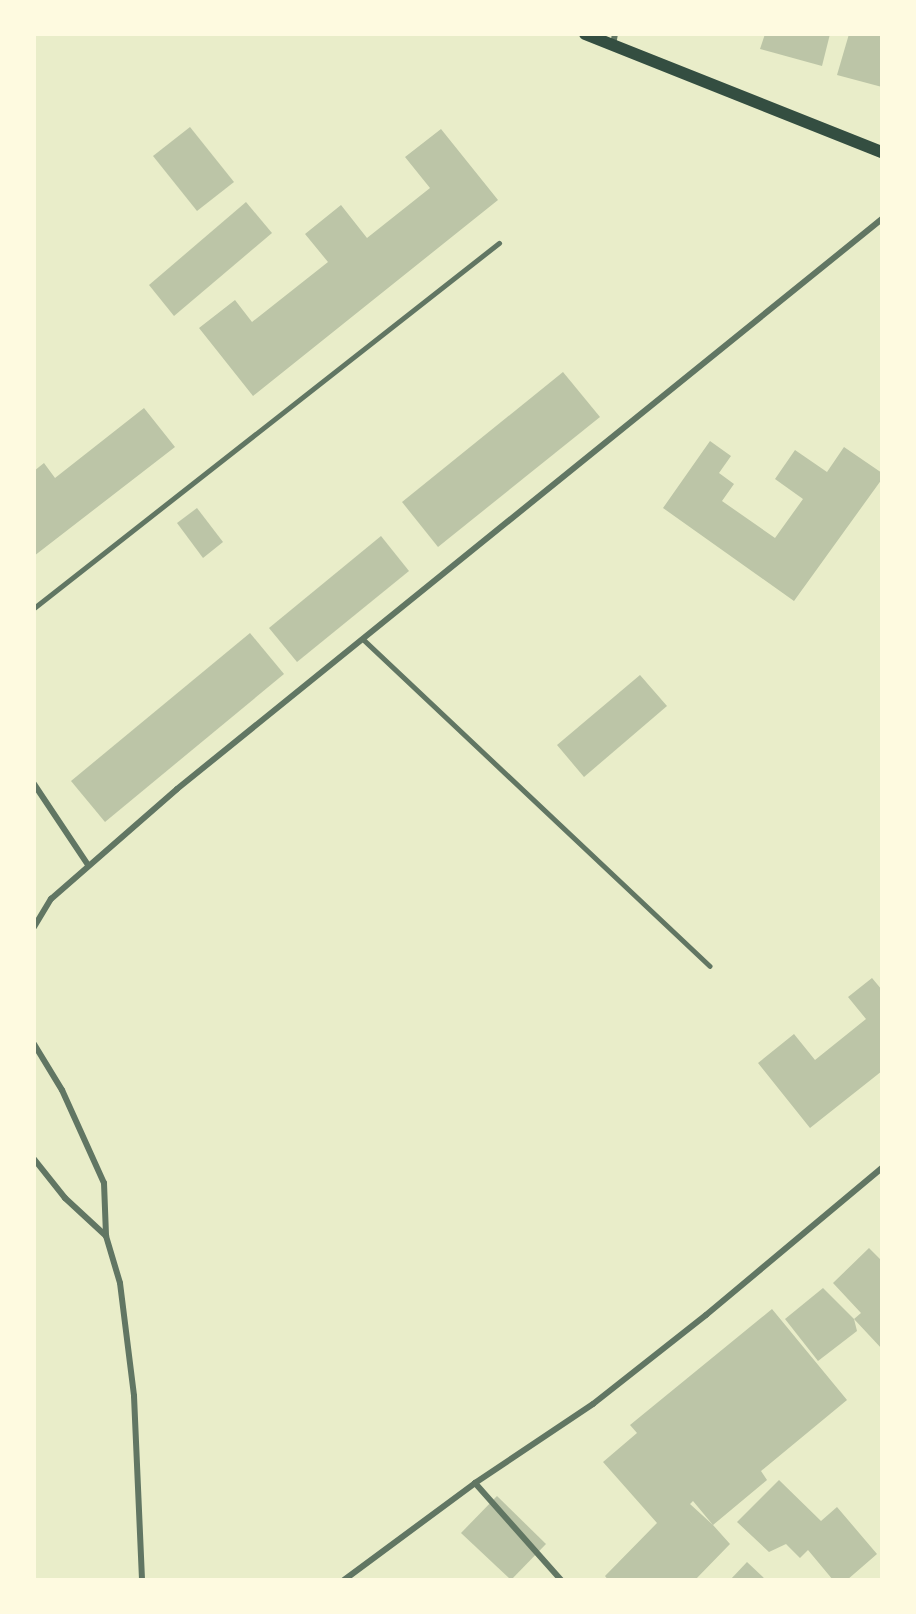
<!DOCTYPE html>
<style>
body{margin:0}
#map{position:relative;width:916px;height:1614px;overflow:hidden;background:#e9edc9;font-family:"Alegreya Sans",sans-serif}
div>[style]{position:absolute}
.building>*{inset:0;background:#bcc5a7}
.service>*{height:4.5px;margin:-2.25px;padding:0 2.25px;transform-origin:2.25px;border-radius:2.25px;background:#617663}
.minor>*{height:6px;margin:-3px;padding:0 3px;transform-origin:3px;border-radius:3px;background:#617663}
.secondary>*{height:12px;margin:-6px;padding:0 6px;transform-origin:6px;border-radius:6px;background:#344e41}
span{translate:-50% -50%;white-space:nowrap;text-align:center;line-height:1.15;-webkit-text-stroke:6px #fefae0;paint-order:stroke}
.frame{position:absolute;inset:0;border:36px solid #fefae0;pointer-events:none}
</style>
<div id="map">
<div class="building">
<div style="clip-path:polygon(765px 34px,830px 34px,822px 66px,760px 49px)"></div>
<div style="clip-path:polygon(849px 34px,882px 34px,882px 87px,837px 75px)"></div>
<div style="clip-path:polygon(190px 127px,234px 182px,197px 211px,153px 156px)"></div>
<div style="clip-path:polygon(441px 129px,498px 200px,253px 396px,199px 328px,235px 300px,252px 322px,328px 262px,305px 234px,341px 205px,367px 238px,430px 188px,405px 157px)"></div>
<div style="clip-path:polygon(246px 202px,272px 233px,174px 316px,149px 285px)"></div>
<div style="clip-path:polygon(563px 372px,600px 417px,438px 547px,402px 502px)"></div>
<div style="clip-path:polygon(144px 408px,175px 447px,34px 556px,34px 471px,44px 463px,55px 478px)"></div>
<div style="clip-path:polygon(710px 441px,731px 456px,719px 473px,734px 484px,722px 501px,775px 538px,803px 499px,775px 479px,795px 450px,827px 472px,844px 447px,882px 473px,882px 479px,794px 601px,663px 508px)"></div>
<div style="clip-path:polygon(197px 508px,223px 542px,203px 558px,177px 523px)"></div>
<div style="clip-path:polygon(381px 536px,409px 571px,297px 662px,269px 628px)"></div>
<div style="clip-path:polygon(250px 633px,284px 674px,105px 822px,71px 781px)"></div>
<div style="clip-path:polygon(640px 675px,667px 706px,584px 777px,557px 745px)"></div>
<div style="clip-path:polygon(872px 978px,882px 990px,882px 1071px,810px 1128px,758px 1063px,794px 1034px,815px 1060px,866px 1019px,848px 997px)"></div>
<div style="clip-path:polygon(869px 1248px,882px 1261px,882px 1349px,854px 1319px,861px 1313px,833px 1283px)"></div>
<div style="clip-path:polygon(823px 1288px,854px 1319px,857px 1331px,818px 1361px,785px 1319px)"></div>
<div style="clip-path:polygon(evenodd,772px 1309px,847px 1400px,761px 1471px,767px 1480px,713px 1525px,730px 1544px,695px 1580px,608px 1580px,605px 1576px,657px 1523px,603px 1462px,637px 1433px,630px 1425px,772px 1309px,693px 1501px,713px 1525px,690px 1504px,693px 1501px)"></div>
<div style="clip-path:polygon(779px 1480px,821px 1521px,837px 1507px,877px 1554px,847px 1580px,833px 1580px,808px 1550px,800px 1558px,786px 1544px,769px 1552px,737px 1522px)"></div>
<div style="clip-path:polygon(497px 1496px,546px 1544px,511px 1580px,461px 1533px)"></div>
<div style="clip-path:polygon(747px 1562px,766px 1580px,730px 1580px)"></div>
</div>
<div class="service">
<div style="left:34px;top:608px;width:591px;rotate:-38.13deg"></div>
<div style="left:364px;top:640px;width:475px;rotate:43.3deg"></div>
</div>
<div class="minor">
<div style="left:613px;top:45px;width:11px;rotate:-80deg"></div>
<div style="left:34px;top:784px;width:97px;rotate:56.3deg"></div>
<div style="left:34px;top:927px;width:33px;rotate:-59deg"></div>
<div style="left:51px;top:899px;width:167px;rotate:-41.1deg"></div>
<div style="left:177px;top:789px;width:907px;rotate:-38.96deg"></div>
<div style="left:34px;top:1044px;width:54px;rotate:58.7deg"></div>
<div style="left:62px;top:1090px;width:102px;rotate:65.7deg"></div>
<div style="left:104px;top:1183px;width:53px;rotate:87.8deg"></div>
<div style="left:34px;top:1159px;width:50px;rotate:51.5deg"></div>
<div style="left:65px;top:1198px;width:56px;rotate:42.8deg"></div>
<div style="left:106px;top:1236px;width:49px;rotate:73.4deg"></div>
<div style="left:120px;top:1283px;width:114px;rotate:82.9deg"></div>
<div style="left:134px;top:1396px;width:184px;rotate:87.5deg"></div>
<div style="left:475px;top:1483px;width:130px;rotate:48.4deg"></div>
<div style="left:344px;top:1580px;width:163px;rotate:-36.5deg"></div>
<div style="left:475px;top:1483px;width:142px;rotate:-33.8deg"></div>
<div style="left:593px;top:1404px;width:144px;rotate:-38.2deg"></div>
<div style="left:706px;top:1315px;width:229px;rotate:-39.9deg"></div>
</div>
<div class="secondary">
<div style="left:585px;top:34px;width:320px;rotate:21.7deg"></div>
</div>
<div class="frame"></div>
</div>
